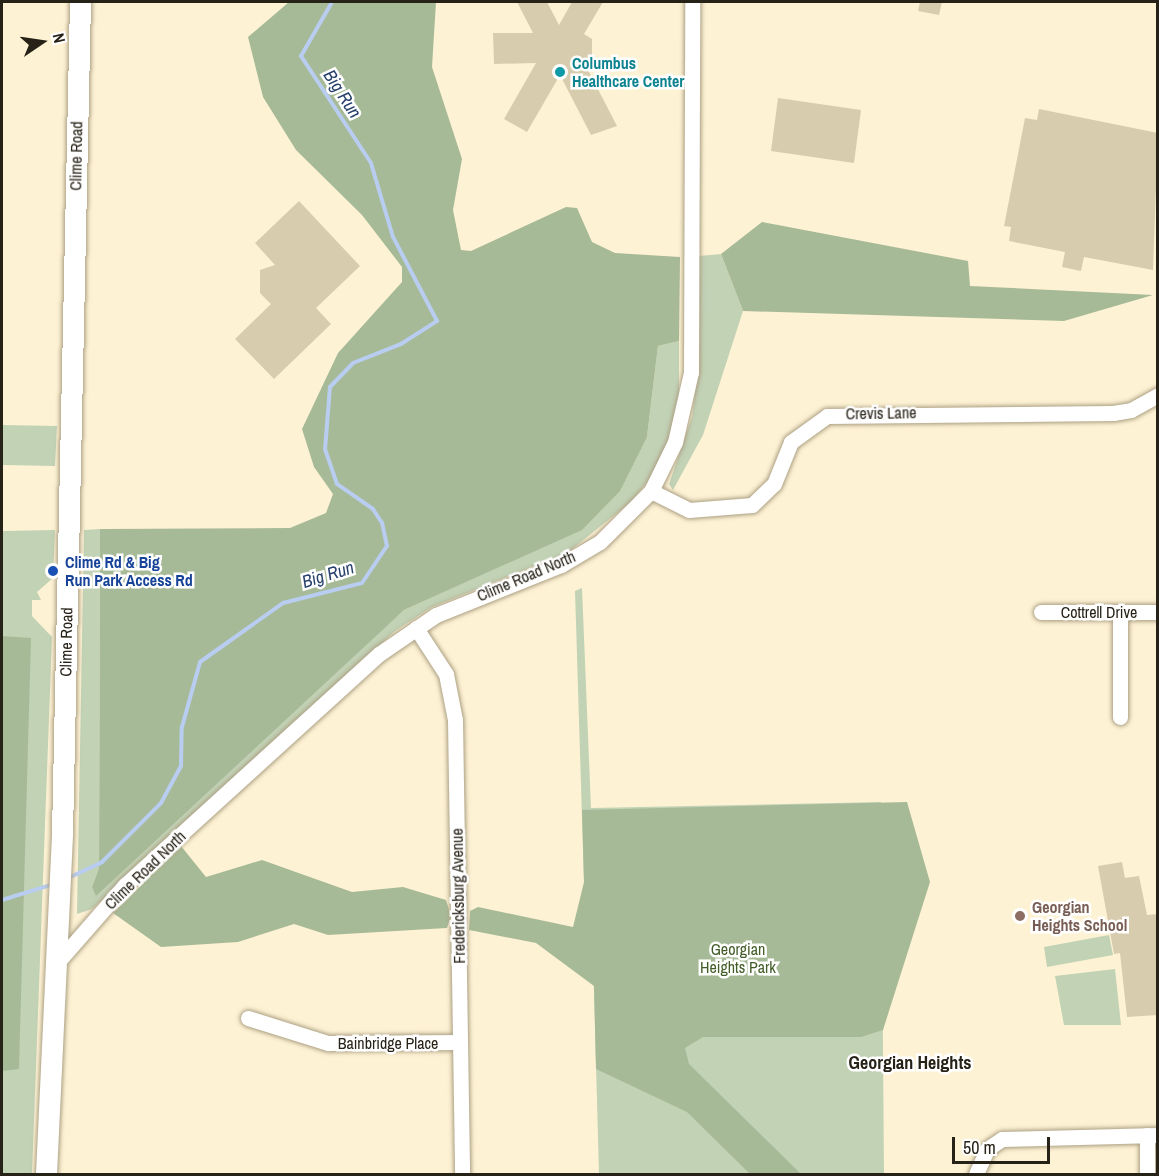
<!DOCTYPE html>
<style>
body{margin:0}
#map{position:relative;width:1159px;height:1176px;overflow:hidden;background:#fef2d4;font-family:"Archivo Narrow",sans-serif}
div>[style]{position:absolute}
.green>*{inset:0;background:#c2d2b5}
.forest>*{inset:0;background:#a7ba97}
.stream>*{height:4px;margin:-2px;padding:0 2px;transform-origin:2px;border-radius:2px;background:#b8cdf0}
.building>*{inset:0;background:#d8ccaf}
.roads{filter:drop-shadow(0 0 2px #aca084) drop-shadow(0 0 2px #aca084)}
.minor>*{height:15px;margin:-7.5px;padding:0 7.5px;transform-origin:7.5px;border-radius:7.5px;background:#fff}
.secondary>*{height:21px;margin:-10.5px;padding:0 10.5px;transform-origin:10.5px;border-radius:10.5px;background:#fff}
.dots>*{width:16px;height:16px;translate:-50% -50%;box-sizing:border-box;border:3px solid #fff;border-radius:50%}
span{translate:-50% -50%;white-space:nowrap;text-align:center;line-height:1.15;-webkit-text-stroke:5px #fff;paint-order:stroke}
.culture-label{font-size:16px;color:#0d838f;font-weight:700}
.left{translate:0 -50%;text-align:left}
.street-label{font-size:16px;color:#272217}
.transit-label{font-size:16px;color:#164399;font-weight:700}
.education-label{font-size:16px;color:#785e54;font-weight:700}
.park-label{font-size:16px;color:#435d29}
.water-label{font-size:18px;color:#27406d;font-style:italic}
.neighbourhood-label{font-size:18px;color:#272217;font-weight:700}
.frame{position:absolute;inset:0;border:3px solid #272217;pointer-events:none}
.north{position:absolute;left:12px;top:12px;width:60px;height:60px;-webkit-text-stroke:4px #fff;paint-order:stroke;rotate:77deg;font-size:16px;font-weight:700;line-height:24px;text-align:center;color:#272217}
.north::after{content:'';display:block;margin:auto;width:21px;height:27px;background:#272217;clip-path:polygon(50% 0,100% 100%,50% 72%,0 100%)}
.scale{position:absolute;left:952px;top:1137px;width:98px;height:27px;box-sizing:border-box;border:3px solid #272217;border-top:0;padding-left:8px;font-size:18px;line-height:21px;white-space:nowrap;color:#272217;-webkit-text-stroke:4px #fff;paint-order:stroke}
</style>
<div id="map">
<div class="green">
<div style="clip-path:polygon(721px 254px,743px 311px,703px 435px,673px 490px,669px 484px,692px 417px,698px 372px,699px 256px)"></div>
<div style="clip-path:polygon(679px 341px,679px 397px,669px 438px,654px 473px,632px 501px,567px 553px,432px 607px,395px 631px,92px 909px,77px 914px,84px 530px,100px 529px,99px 868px,92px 887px,404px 610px,582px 529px,647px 437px,658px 346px)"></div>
<div style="clip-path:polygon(2px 425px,57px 426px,55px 466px,2px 465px)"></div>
<div style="clip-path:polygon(55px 530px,53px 578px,37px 592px,41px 600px,32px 600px,32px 616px,52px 637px,32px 1174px,2px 1174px,2px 531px)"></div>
<div style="clip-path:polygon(582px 588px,591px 808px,881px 802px,884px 1174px,599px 1174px,591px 883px,584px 882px,575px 591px)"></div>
<div style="clip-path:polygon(1109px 935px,1113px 955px,1047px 967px,1044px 947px)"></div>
<div style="clip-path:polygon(1115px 969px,1121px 1025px,1064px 1025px,1055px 976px)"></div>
</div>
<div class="forest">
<div style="clip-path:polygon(289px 2px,436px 2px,432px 67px,462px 159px,453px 210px,461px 250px,471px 251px,566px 207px,577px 208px,592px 242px,615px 253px,680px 257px,679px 341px,658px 346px,647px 437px,620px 491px,582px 530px,404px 610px,96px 896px,92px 887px,99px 868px,100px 529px,290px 528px,326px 513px,333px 494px,314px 467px,302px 429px,338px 353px,402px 282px,402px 267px,362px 215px,296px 150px,263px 97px,248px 37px)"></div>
<div style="clip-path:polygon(762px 222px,968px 261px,970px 286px,1153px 295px,1064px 321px,743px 311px,721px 254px)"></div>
<div style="clip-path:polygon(2px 636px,31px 638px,19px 1069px,2px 1071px)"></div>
<div style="clip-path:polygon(907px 802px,930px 882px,883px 1030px,861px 1037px,703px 1037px,685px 1048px,689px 1064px,801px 1174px,750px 1174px,687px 1112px,596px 1069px,594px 986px,536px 943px,469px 930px,470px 911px,478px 907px,573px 927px,584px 882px,582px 810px)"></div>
<div style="clip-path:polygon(181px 846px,206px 877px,262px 860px,352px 892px,403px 887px,446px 900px,451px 916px,447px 928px,328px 935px,294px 924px,238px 942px,161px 947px,113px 913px)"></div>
</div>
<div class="stream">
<div style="left:66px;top:879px;width:40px;rotate:-25deg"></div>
<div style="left:102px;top:862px;width:83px;rotate:-45deg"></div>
<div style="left:161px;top:803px;width:42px;rotate:-61.6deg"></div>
<div style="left:181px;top:766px;width:39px;rotate:-89deg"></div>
<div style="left:182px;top:727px;width:67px;rotate:-74.5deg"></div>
<div style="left:200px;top:662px;width:102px;rotate:-35.4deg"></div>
<div style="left:283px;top:603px;width:81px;rotate:-14.2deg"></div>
<div style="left:362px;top:583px;width:45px;rotate:-56deg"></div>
<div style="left:387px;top:546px;width:24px;rotate:-102deg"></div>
<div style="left:382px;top:523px;width:17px;rotate:-123deg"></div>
<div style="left:373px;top:509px;width:44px;rotate:-145.2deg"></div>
<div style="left:337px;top:484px;width:36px;rotate:-109deg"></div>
<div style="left:325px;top:450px;width:63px;rotate:-85.5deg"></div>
<div style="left:330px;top:387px;width:33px;rotate:-46deg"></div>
<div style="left:353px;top:363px;width:52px;rotate:-21.6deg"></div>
<div style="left:401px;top:344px;width:43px;rotate:-32.6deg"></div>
<div style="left:437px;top:321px;width:95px;rotate:-117.6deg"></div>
<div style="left:393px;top:237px;width:77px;rotate:-106.6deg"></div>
<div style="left:371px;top:163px;width:128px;rotate:-123.2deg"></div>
<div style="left:301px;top:56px;width:62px;rotate:-60.1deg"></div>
<div style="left:2px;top:900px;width:54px;rotate:-17.1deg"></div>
</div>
<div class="building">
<div style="clip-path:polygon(517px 2px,547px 2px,559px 25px,572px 2px,603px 2px,584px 34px,592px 39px,592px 63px,586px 66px,617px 126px,591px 135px,560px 75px,527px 132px,504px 119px,536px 63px,494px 64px,493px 33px,533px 33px)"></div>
<div style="clip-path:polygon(920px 2px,942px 2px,939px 15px,918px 11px)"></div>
<div style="clip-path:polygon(778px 98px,861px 110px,854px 163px,771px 151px)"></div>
<div style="clip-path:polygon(1039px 109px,1158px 133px,1153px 270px,1084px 257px,1081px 271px,1062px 267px,1065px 252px,1009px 241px,1011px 227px,1004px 226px,1025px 118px,1037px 120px)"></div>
<div style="clip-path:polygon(299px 201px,360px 266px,316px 308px,331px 324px,274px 379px,235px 339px,271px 304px,260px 293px,260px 270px,275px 265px,255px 243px)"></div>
<div style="clip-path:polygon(1122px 862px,1125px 878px,1139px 876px,1147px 915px,1158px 914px,1158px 1015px,1127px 1017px,1120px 953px,1114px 954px,1098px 866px)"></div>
</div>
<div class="roads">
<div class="minor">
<div style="left:651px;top:491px;width:42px;rotate:26.6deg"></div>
<div style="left:689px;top:510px;width:63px;rotate:-4.5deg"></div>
<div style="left:752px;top:505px;width:30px;rotate:-44deg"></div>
<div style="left:774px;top:484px;width:45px;rotate:-68deg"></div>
<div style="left:791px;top:442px;width:44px;rotate:-35.8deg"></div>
<div style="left:827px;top:416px;width:286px;rotate:-0.6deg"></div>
<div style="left:1113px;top:413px;width:18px;rotate:-9deg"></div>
<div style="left:1131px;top:410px;width:31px;rotate:-29deg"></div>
<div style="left:1041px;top:612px;width:117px"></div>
<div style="left:1120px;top:612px;width:105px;rotate:90deg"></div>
<div style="left:416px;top:628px;width:55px;rotate:56.9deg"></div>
<div style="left:446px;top:674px;width:47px;rotate:78.9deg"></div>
<div style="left:455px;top:720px;width:454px;rotate:89.1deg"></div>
<div style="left:56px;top:964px;width:105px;rotate:-48.9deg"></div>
<div style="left:125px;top:885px;width:343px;rotate:-42.3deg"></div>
<div style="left:379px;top:654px;width:69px;rotate:-34.4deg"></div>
<div style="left:436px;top:615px;width:135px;rotate:-21.8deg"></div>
<div style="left:561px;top:565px;width:45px;rotate:-30.5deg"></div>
<div style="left:600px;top:542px;width:72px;rotate:-45deg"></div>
<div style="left:651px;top:491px;width:55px;rotate:-63.9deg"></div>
<div style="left:675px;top:442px;width:72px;rotate:-77.1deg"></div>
<div style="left:691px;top:372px;width:370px;rotate:-89.8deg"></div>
<div style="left:248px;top:1018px;width:84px;rotate:17.4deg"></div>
<div style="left:328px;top:1043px;width:132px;rotate:-0.4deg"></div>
<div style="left:976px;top:1174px;width:27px;rotate:-66deg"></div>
<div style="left:987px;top:1149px;width:18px;rotate:-34deg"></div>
<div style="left:1002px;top:1139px;width:156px;rotate:-1.5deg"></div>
<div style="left:1147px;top:1174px;width:39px;rotate:-90deg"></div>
</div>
<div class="secondary">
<div style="left:46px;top:1174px;width:341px;rotate:-87.3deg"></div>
<div style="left:62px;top:833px;width:831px;rotate:-88.76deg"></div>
</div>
</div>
<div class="dots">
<div style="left:560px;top:72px;background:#0f9aa8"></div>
<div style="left:53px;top:571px;background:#1a4fb4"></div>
<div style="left:1020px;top:916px;background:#8d6e63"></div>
</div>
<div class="culture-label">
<span class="left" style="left:572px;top:72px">Columbus<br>Healthcare Center</span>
</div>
<div class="street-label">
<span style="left:76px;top:156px;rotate:-89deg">Clime Road</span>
<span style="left:881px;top:413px;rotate:-1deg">Crevis Lane</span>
<span style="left:526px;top:576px;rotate:-23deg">Clime Road North</span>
<span style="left:1099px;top:612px">Cottrell Drive</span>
<span style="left:66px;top:642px;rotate:-89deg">Clime Road</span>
<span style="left:145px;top:870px;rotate:-44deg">Clime Road North</span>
<span style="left:458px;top:896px;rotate:-91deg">Fredericksburg Avenue</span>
<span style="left:388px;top:1043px">Bainbridge Place</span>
</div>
<div class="transit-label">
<span class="left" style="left:65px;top:571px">Clime Rd &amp; Big<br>Run Park Access Rd</span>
</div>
<div class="education-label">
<span class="left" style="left:1032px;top:916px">Georgian<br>Heights School</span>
</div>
<div class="park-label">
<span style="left:738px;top:958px">Georgian<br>Heights Park</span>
</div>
<div class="water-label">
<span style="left:342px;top:94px;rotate:57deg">Big Run</span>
<span style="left:328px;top:575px;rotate:-17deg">Big Run</span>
</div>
<div class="neighbourhood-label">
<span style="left:910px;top:1063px">Georgian Heights</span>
</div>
<div class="frame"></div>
<div class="north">N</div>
<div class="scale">50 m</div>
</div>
